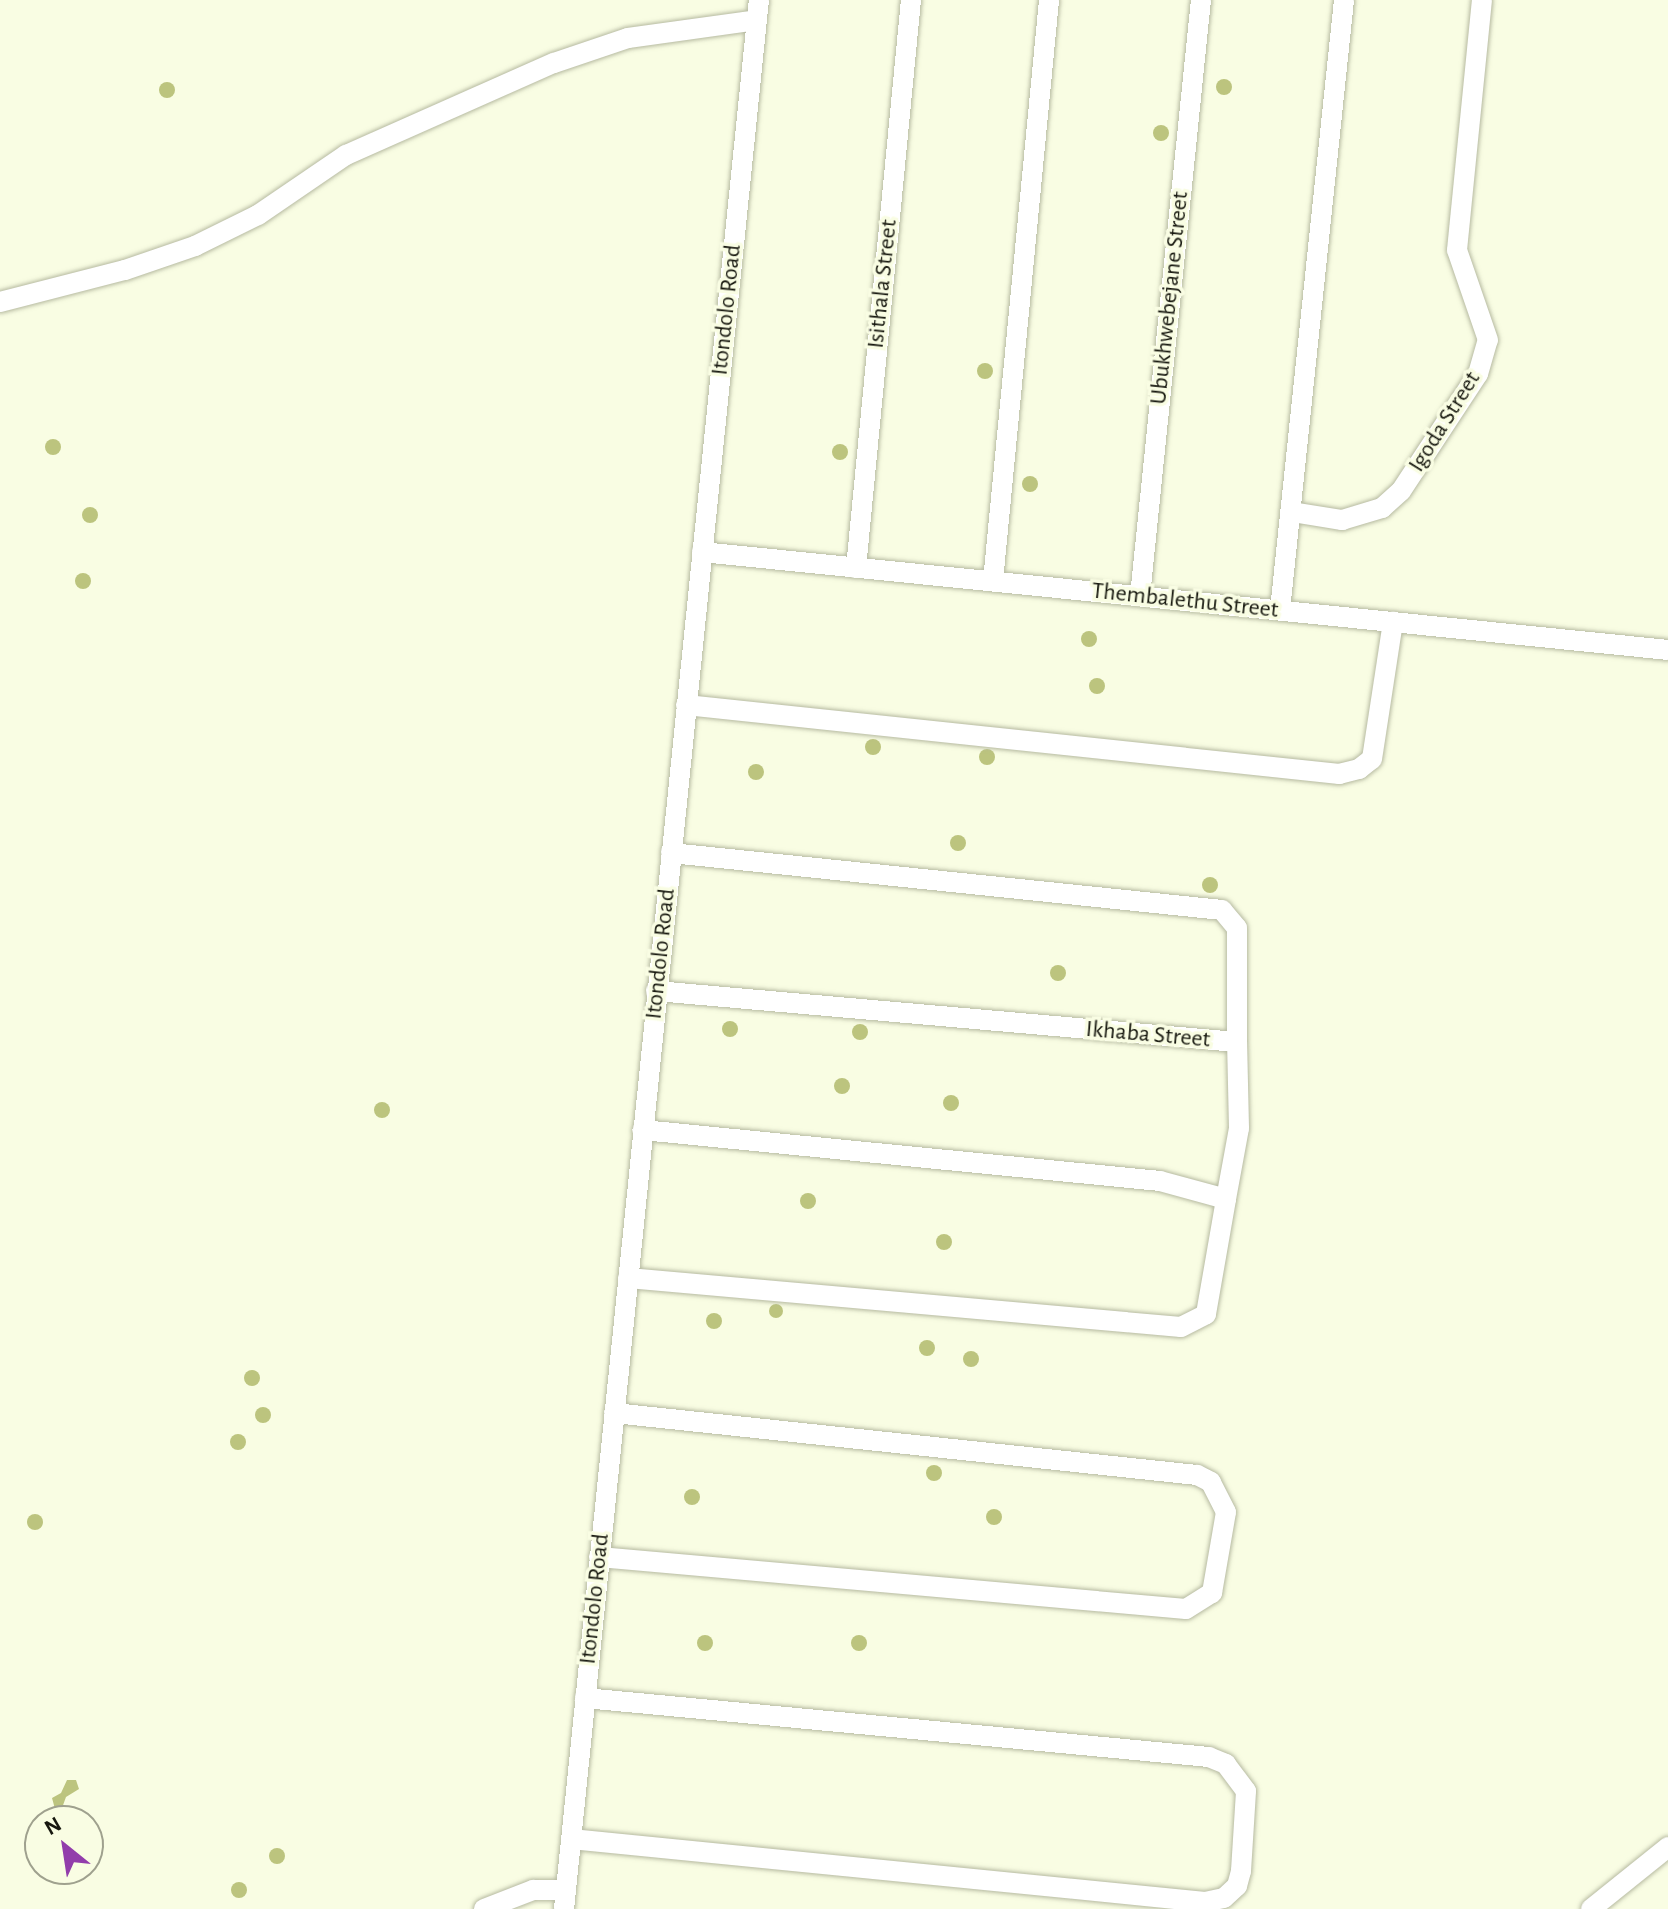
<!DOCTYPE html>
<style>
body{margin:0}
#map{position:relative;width:1668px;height:1909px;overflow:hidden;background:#f9fde3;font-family:"Alegreya Sans",sans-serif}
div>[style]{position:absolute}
.building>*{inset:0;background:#bcc47e}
.round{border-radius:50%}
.roads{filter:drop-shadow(0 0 2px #b6baa1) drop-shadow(0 0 2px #b6baa1)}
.minor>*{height:20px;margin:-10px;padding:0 10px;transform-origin:10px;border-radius:10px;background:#fff}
span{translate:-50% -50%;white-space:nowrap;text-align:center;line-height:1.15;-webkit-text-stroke:7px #f9fde3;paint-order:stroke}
.street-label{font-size:24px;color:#17180f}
.north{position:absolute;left:24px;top:1805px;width:80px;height:80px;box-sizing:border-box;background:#f9fde3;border:2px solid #9fa18e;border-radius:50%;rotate:330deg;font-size:22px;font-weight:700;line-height:32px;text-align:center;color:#17180f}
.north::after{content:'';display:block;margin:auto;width:28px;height:36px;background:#923dab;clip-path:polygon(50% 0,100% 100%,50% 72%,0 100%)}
</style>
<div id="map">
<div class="building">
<div class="round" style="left:1216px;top:79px;width:16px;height:16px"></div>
<div class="round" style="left:159px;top:82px;width:16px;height:16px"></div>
<div class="round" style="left:1153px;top:125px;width:16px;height:16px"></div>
<div class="round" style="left:977px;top:363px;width:16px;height:16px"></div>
<div class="round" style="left:45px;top:439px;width:16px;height:16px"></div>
<div class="round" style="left:832px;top:444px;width:16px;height:16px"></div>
<div class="round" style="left:1022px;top:476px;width:16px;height:16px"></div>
<div class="round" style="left:82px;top:507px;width:16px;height:16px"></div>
<div class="round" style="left:75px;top:573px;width:16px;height:16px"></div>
<div class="round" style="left:1081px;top:631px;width:16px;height:16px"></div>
<div class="round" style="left:1089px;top:678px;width:16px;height:16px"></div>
<div class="round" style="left:865px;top:739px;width:16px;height:16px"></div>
<div class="round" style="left:979px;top:749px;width:16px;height:16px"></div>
<div class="round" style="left:748px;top:764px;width:16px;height:16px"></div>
<div class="round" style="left:950px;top:835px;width:16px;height:16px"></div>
<div class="round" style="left:1202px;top:877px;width:16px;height:16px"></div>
<div class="round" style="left:1050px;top:965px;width:16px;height:16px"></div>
<div class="round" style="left:722px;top:1021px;width:16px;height:16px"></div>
<div class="round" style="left:852px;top:1024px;width:16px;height:16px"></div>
<div class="round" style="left:834px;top:1078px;width:16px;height:16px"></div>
<div class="round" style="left:943px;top:1095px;width:16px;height:16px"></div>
<div class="round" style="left:374px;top:1102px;width:16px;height:16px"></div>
<div class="round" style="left:800px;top:1193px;width:16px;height:16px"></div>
<div class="round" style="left:936px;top:1234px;width:16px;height:16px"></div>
<div class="round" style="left:769px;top:1304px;width:14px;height:14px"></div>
<div class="round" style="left:706px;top:1313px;width:16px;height:16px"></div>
<div class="round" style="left:919px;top:1340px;width:16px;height:16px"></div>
<div class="round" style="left:963px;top:1351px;width:16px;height:16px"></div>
<div class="round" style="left:244px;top:1370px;width:16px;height:16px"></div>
<div class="round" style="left:255px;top:1407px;width:16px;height:16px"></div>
<div class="round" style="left:230px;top:1434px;width:16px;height:16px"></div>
<div class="round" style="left:926px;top:1465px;width:16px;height:16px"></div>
<div class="round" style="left:684px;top:1489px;width:16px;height:16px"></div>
<div class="round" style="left:986px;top:1509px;width:16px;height:16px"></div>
<div class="round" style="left:27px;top:1514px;width:16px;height:16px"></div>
<div class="round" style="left:697px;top:1635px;width:16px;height:16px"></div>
<div class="round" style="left:851px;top:1635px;width:16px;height:16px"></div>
<div style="clip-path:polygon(67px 1780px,76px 1780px,79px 1789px,66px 1797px,62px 1808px,55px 1809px,52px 1798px,61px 1793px)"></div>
<div class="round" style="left:269px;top:1848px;width:16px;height:16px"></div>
<div class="round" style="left:231px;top:1882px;width:16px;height:16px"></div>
</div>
<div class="roads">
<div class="minor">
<div style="left:0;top:302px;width:129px;rotate:-14.4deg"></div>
<div style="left:125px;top:270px;width:74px;rotate:-18.9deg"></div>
<div style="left:195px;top:246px;width:70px;rotate:-26.2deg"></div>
<div style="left:258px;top:215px;width:107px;rotate:-34.3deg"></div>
<div style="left:346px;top:155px;width:227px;rotate:-23.9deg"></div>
<div style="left:554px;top:63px;width:78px;rotate:-18.7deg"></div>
<div style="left:628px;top:38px;width:130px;rotate:-7.9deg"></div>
<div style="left:1292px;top:512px;width:51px;rotate:9.1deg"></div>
<div style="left:1342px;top:520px;width:42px;rotate:-16.7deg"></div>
<div style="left:1382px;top:508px;width:25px;rotate:-42deg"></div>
<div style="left:1401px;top:491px;width:140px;rotate:-56.7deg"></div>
<div style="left:1478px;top:374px;width:35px;rotate:-74deg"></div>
<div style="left:1488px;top:340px;width:95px;rotate:-109deg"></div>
<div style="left:1457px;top:250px;width:251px;rotate:-84.3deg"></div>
<div style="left:702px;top:552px;width:971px;rotate:5.79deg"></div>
<div style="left:856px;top:568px;width:571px;rotate:-84.47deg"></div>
<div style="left:993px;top:581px;width:584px;rotate:-84.49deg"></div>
<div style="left:1140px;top:596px;width:599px;rotate:-84.16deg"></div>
<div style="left:1280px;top:610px;width:613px;rotate:-84.01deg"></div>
<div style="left:686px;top:705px;width:657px;rotate:6.03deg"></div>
<div style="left:1339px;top:774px;width:21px;rotate:-14deg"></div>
<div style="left:1359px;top:769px;width:16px;rotate:-38deg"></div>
<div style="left:1372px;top:759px;width:139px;rotate:-81.3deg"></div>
<div style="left:656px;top:991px;width:583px;rotate:5.02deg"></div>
<div style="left:1237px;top:1042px;width:114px;rotate:-90deg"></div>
<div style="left:1237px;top:928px;width:23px;rotate:-130deg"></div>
<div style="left:1222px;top:910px;width:554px;rotate:-174.09deg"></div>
<div style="left:1226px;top:1199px;width:72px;rotate:-79.6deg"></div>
<div style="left:1239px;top:1128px;width:86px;rotate:-91.3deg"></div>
<div style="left:628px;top:1278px;width:555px;rotate:5.06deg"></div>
<div style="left:1181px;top:1327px;width:28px;rotate:-27deg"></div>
<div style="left:1206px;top:1314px;width:117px;rotate:-80.1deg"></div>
<div style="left:1226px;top:1199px;width:68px;rotate:-164.7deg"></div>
<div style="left:1160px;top:1181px;width:520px;rotate:-174.37deg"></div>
<div style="left:599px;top:1557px;width:589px;rotate:5.06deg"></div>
<div style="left:1186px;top:1609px;width:31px;rotate:-32deg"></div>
<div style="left:1212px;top:1593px;width:82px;rotate:-80.2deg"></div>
<div style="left:1226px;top:1512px;width:34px;rotate:-117deg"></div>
<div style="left:1211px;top:1482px;width:16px;rotate:-153deg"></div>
<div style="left:1197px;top:1475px;width:586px;rotate:-173.93deg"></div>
<div style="left:571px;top:1839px;width:637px;rotate:5.67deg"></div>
<div style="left:1205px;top:1902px;width:19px;rotate:-12deg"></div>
<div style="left:1224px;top:1898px;width:18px;rotate:-43deg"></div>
<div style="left:1237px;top:1886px;width:16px;rotate:-75deg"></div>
<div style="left:1241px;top:1871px;width:80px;rotate:-86.4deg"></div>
<div style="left:1246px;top:1791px;width:34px;rotate:-127deg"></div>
<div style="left:1226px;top:1764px;width:18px;rotate:-158deg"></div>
<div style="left:1209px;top:1757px;width:627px;rotate:-174.6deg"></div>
<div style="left:484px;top:1909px;width:53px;rotate:-21.2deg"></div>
<div style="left:533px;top:1890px;width:32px"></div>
<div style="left:564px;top:1909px;width:1919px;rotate:-84.17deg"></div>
<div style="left:1591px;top:1909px;width:99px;rotate:-38.8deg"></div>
</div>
</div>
<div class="street-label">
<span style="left:883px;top:284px;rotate:-84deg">Isithala Street</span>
<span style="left:1170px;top:298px;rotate:-84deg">Ubukhwebejane Street</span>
<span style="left:727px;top:310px;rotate:-84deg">Itondolo Road</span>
<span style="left:1445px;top:422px;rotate:-58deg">Igoda Street</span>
<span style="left:1185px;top:601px;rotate:6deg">Thembalethu Street</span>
<span style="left:661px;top:954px;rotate:-84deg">Itondolo Road</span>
<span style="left:1148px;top:1035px;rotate:5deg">Ikhaba Street</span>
<span style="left:595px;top:1599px;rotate:-84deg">Itondolo Road</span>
</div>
<div class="north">N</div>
</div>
